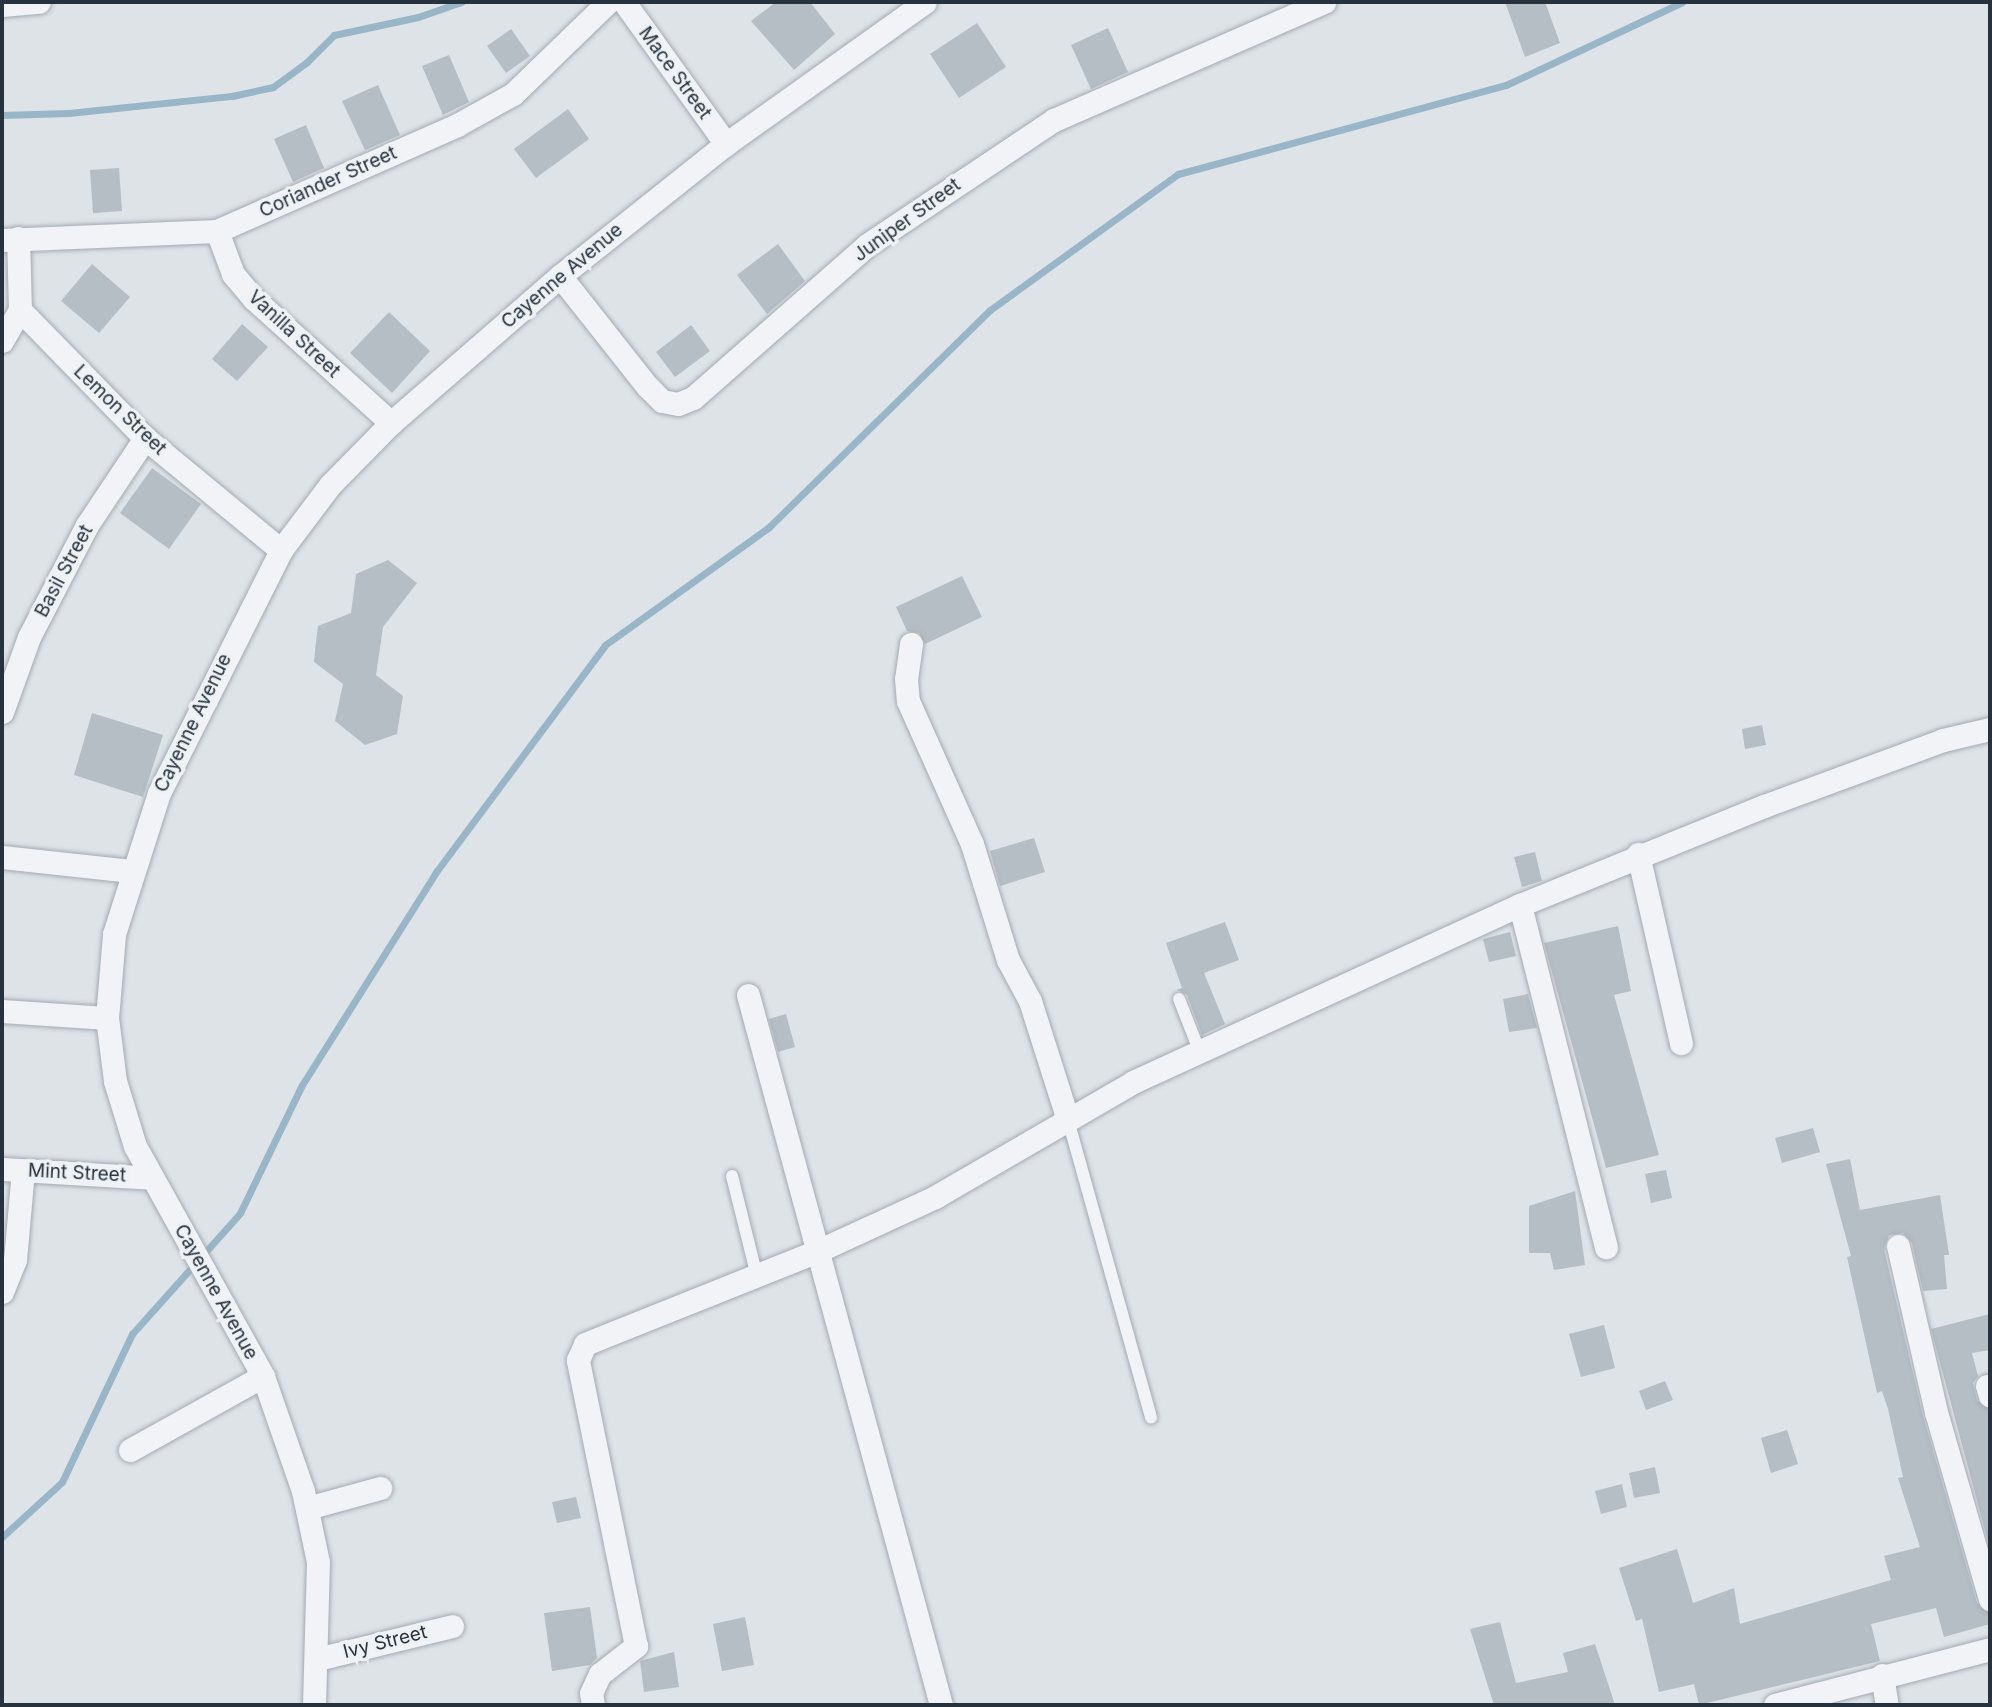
<!DOCTYPE html>
<style>
body{margin:0}
#map{position:relative;width:1992px;height:1707px;overflow:hidden;background:#dee3e8;font-family:Inter,sans-serif}
div>[style]{position:absolute}
.stream>*{height:7px;margin:-3.5px;padding:0 3.5px;transform-origin:3.5px;border-radius:3.5px;background:#99b5c8}
.building>*{inset:0;background:#b5bdc5}
.roads{filter:drop-shadow(0 0 2px #a3aab2) drop-shadow(0 0 2px #a3aab2)}
.service>*{height:12px;margin:-6px;padding:0 6px;transform-origin:6px;border-radius:6px;background:#f1f3f6}
.minor>*{height:23px;margin:-11.5px;padding:0 11.5px;transform-origin:11.5px;border-radius:11.5px;background:#f1f3f6}
span{translate:-50% -50%;white-space:nowrap;text-align:center;line-height:1.15;-webkit-text-stroke:7px #eef2f5;paint-order:stroke}
.street-label{font-size:19px;color:#27323f}
.frame{position:absolute;inset:0;border:4px solid #27323f;pointer-events:none}
</style>
<div id="map">
<div class="stream">
<div style="left:2px;top:115px;width:67px;rotate:-1.7deg"></div>
<div style="left:69px;top:113px;width:164px;rotate:-6deg"></div>
<div style="left:232px;top:96px;width:42px;rotate:-12.4deg"></div>
<div style="left:273px;top:87px;width:42px;rotate:-36.3deg"></div>
<div style="left:307px;top:62px;width:38px;rotate:-45deg"></div>
<div style="left:334px;top:35px;width:86px;rotate:-12.1deg"></div>
<div style="left:418px;top:17px;width:46px;rotate:-19.2deg"></div>
<div style="left:2px;top:1537px;width:81px;rotate:-42.5deg"></div>
<div style="left:62px;top:1482px;width:164px;rotate:-64.7deg"></div>
<div style="left:132px;top:1334px;width:162px;rotate:-48.2deg"></div>
<div style="left:240px;top:1213px;width:142px;rotate:-64.2deg"></div>
<div style="left:302px;top:1085px;width:252px;rotate:-57.8deg"></div>
<div style="left:436px;top:872px;width:283px;rotate:-53.3deg"></div>
<div style="left:605px;top:645px;width:202px;rotate:-35.7deg"></div>
<div style="left:769px;top:527px;width:310px;rotate:-44.5deg"></div>
<div style="left:990px;top:310px;width:232px;rotate:-35.9deg"></div>
<div style="left:1178px;top:174px;width:340px;rotate:-15.2deg"></div>
<div style="left:1506px;top:85px;width:195px;rotate:-25.2deg"></div>
</div>
<div class="building">
<div style="clip-path:polygon(776px 2px,810px 2px,835px 34px,794px 70px,751px 21px)"></div>
<div style="clip-path:polygon(1505px 2px,1545px 2px,1560px 43px,1525px 57px)"></div>
<div style="clip-path:polygon(977px 23px,1006px 67px,959px 98px,930px 54px)"></div>
<div style="clip-path:polygon(1108px 28px,1128px 72px,1091px 89px,1071px 45px)"></div>
<div style="clip-path:polygon(511px 29px,530px 56px,506px 73px,487px 46px)"></div>
<div style="clip-path:polygon(449px 55px,469px 102px,443px 115px,422px 66px)"></div>
<div style="clip-path:polygon(378px 85px,400px 135px,365px 150px,342px 101px)"></div>
<div style="clip-path:polygon(568px 109px,589px 139px,536px 178px,514px 149px)"></div>
<div style="clip-path:polygon(306px 125px,324px 168px,293px 182px,274px 139px)"></div>
<div style="clip-path:polygon(119px 168px,122px 211px,93px 213px,90px 170px)"></div>
<div style="clip-path:polygon(778px 244px,805px 281px,767px 314px,737px 275px)"></div>
<div style="clip-path:polygon(92px 264px,130px 297px,99px 333px,61px 301px)"></div>
<div style="clip-path:polygon(389px 312px,430px 351px,392px 393px,350px 353px)"></div>
<div style="clip-path:polygon(242px 324px,268px 347px,237px 381px,212px 359px)"></div>
<div style="clip-path:polygon(691px 325px,710px 351px,675px 377px,656px 352px)"></div>
<div style="clip-path:polygon(152px 468px,201px 504px,169px 549px,120px 513px)"></div>
<div style="clip-path:polygon(388px 560px,417px 583px,383px 627px,376px 675px,403px 696px,397px 734px,365px 745px,335px 721px,343px 684px,314px 662px,315px 650px,318px 626px,351px 613px,356px 574px)"></div>
<div style="clip-path:polygon(962px 576px,982px 617px,925px 644px,919px 633px,907px 631px,896px 607px)"></div>
<div style="clip-path:polygon(92px 713px,163px 735px,143px 797px,74px 775px)"></div>
<div style="clip-path:polygon(1762px 725px,1766px 745px,1745px 749px,1742px 729px)"></div>
<div style="clip-path:polygon(1034px 838px,1045px 872px,1000px 886px,990px 851px)"></div>
<div style="clip-path:polygon(1535px 852px,1542px 881px,1522px 887px,1514px 857px)"></div>
<div style="clip-path:polygon(1225px 922px,1239px 960px,1204px 973px,1225px 1024px,1202px 1035px,1187px 995px,1177px 990px,1182px 988px,1166px 943px)"></div>
<div style="clip-path:polygon(1618px 926px,1631px 991px,1614px 995px,1659px 1155px,1606px 1168px,1544px 943px)"></div>
<div style="clip-path:polygon(1510px 932px,1516px 956px,1489px 962px,1483px 939px)"></div>
<div style="clip-path:polygon(1528px 994px,1537px 1028px,1509px 1032px,1503px 999px)"></div>
<div style="clip-path:polygon(786px 1014px,795px 1047px,778px 1052px,769px 1019px)"></div>
<div style="clip-path:polygon(1813px 1128px,1820px 1152px,1782px 1163px,1775px 1138px)"></div>
<div style="clip-path:polygon(1850px 1159px,1860px 1210px,1940px 1195px,1949px 1255px,1944px 1255px,1947px 1289px,1923px 1291px,1912px 1243px,1903px 1233px,1889px 1235px,1884px 1249px,1923px 1416px,1977px 1603px,1990px 1613px,1990px 1624px,1944px 1637px,1936px 1608px,1871px 1624px,1880px 1661px,1699px 1705px,1694px 1684px,1659px 1692px,1642px 1619px,1636px 1621px,1619px 1568px,1677px 1549px,1693px 1603px,1734px 1588px,1740px 1624px,1891px 1580px,1884px 1556px,1920px 1547px,1898px 1478px,1903px 1477px,1888px 1409px,1882px 1391px,1877px 1393px,1847px 1257px,1851px 1256px,1826px 1164px)"></div>
<div style="clip-path:polygon(1666px 1170px,1672px 1198px,1651px 1203px,1645px 1174px)"></div>
<div style="clip-path:polygon(1575px 1191px,1585px 1265px,1554px 1270px,1550px 1253px,1529px 1253px,1529px 1206px)"></div>
<div style="clip-path:polygon(1990px 1314px,1990px 1350px,1972px 1353px,1978px 1376px,1973px 1383px,1977px 1400px,1990px 1410px,1990px 1549px,1931px 1329px)"></div>
<div style="clip-path:polygon(1604px 1325px,1615px 1368px,1581px 1377px,1569px 1334px)"></div>
<div style="clip-path:polygon(1665px 1381px,1673px 1400px,1646px 1410px,1639px 1391px)"></div>
<div style="clip-path:polygon(1787px 1430px,1798px 1464px,1771px 1473px,1761px 1438px)"></div>
<div style="clip-path:polygon(1655px 1467px,1660px 1493px,1634px 1498px,1629px 1473px)"></div>
<div style="clip-path:polygon(1622px 1484px,1627px 1507px,1601px 1514px,1595px 1491px)"></div>
<div style="clip-path:polygon(576px 1497px,581px 1518px,557px 1523px,552px 1502px)"></div>
<div style="clip-path:polygon(590px 1607px,597px 1658px,590px 1665px,552px 1671px,544px 1613px)"></div>
<div style="clip-path:polygon(745px 1617px,754px 1665px,722px 1671px,713px 1624px)"></div>
<div style="clip-path:polygon(1500px 1622px,1516px 1683px,1568px 1672px,1563px 1653px,1595px 1644px,1615px 1705px,1494px 1705px,1470px 1629px)"></div>
<div style="clip-path:polygon(674px 1652px,679px 1687px,644px 1692px,640px 1661px)"></div>
</div>
<div class="roads">
<div class="service">
<div style="left:1179px;top:999px;width:55px;rotate:68.6deg"></div>
<div style="left:1068px;top:1120px;width:309px;rotate:74.4deg"></div>
<div style="left:732px;top:1176px;width:103px;rotate:76deg"></div>
</div>
<div class="minor">
<div style="left:624px;top:2px;width:175px;rotate:54.3deg"></div>
<div style="left:2px;top:5px;width:37px;rotate:-5deg"></div>
<div style="left:217px;top:231px;width:46px;rotate:69.6deg"></div>
<div style="left:233px;top:274px;width:33px;rotate:50deg"></div>
<div style="left:254px;top:299px;width:185px;rotate:42.1deg"></div>
<div style="left:18px;top:238px;width:72px;rotate:88.4deg"></div>
<div style="left:20px;top:310px;width:179px;rotate:45.7deg"></div>
<div style="left:145px;top:438px;width:176px;rotate:39.5deg"></div>
<div style="left:2px;top:240px;width:215px;rotate:-2.4deg"></div>
<div style="left:217px;top:231px;width:262px;rotate:-23.8deg"></div>
<div style="left:457px;top:125px;width:64px;rotate:-29deg"></div>
<div style="left:513px;top:94px;width:132px;rotate:-44.1deg"></div>
<div style="left:560px;top:276px;width:140px;rotate:51.7deg"></div>
<div style="left:647px;top:386px;width:21px;rotate:45deg"></div>
<div style="left:662px;top:401px;width:16px;rotate:11deg"></div>
<div style="left:678px;top:404px;width:16px;rotate:-22deg"></div>
<div style="left:693px;top:398px;width:232px;rotate:-41.3deg"></div>
<div style="left:867px;top:245px;width:225px;rotate:-33.8deg"></div>
<div style="left:1054px;top:120px;width:295px;rotate:-23.6deg"></div>
<div style="left:2px;top:341px;width:36px;rotate:-60deg"></div>
<div style="left:911px;top:644px;width:35px;rotate:98deg"></div>
<div style="left:906px;top:679px;width:22px;rotate:85deg"></div>
<div style="left:908px;top:701px;width:157px;rotate:65.9deg"></div>
<div style="left:972px;top:844px;width:121px;rotate:72.8deg"></div>
<div style="left:1008px;top:960px;width:47px;rotate:61.8deg"></div>
<div style="left:1030px;top:1001px;width:125px;rotate:72.3deg"></div>
<div style="left:2px;top:712px;width:80px;rotate:-70.2deg"></div>
<div style="left:29px;top:637px;width:126px;rotate:-62.6deg"></div>
<div style="left:87px;top:525px;width:105px;rotate:-56.3deg"></div>
<div style="left:1638px;top:854px;width:194px;rotate:77.2deg"></div>
<div style="left:2px;top:857px;width:130px;rotate:6.2deg"></div>
<div style="left:1520px;top:905px;width:353px;rotate:75.9deg"></div>
<div style="left:748px;top:995px;width:736px;rotate:74.79deg"></div>
<div style="left:2px;top:1011px;width:105px;rotate:3.8deg"></div>
<div style="left:2px;top:1169px;width:150px;rotate:3.4deg"></div>
<div style="left:1898px;top:1246px;width:170px;rotate:77.1deg"></div>
<div style="left:1936px;top:1412px;width:195px;rotate:73.9deg"></div>
<div style="left:2px;top:1292px;width:35px;rotate:-68deg"></div>
<div style="left:15px;top:1260px;width:90px;rotate:-84.9deg"></div>
<div style="left:1987px;top:1386px;width:10px;rotate:73deg"></div>
<div style="left:130px;top:1450px;width:152px;rotate:-29.1deg"></div>
<div style="left:307px;top:1508px;width:76px;rotate:-15.3deg"></div>
<div style="left:317px;top:1659px;width:139px;rotate:-13.7deg"></div>
<div style="left:1882px;top:1675px;width:30px;rotate:81deg"></div>
<div style="left:314px;top:1705px;width:143px;rotate:-88.4deg"></div>
<div style="left:318px;top:1562px;width:73px;rotate:-101.9deg"></div>
<div style="left:303px;top:1491px;width:122px;rotate:-109.2deg"></div>
<div style="left:263px;top:1376px;width:263px;rotate:-119.1deg"></div>
<div style="left:135px;top:1146px;width:68px;rotate:-107.1deg"></div>
<div style="left:115px;top:1081px;width:64px;rotate:-97.2deg"></div>
<div style="left:107px;top:1018px;width:84px;rotate:-85.2deg"></div>
<div style="left:114px;top:934px;width:148px;rotate:-72.3deg"></div>
<div style="left:159px;top:793px;width:272px;rotate:-63.3deg"></div>
<div style="left:281px;top:550px;width:81px;rotate:-53deg"></div>
<div style="left:330px;top:485px;width:87px;rotate:-45.5deg"></div>
<div style="left:391px;top:423px;width:224px;rotate:-41deg"></div>
<div style="left:560px;top:276px;width:212px;rotate:-38.5deg"></div>
<div style="left:726px;top:144px;width:244px;rotate:-35.5deg"></div>
<div style="left:593px;top:1705px;width:12px;rotate:-99deg"></div>
<div style="left:591px;top:1693px;width:21px;rotate:-65deg"></div>
<div style="left:600px;top:1674px;width:46px;rotate:-37.9deg"></div>
<div style="left:636px;top:1646px;width:292px;rotate:-101.5deg"></div>
<div style="left:578px;top:1360px;width:17px;rotate:-66deg"></div>
<div style="left:585px;top:1344px;width:253px;rotate:-21.8deg"></div>
<div style="left:820px;top:1250px;width:127px;rotate:-24.7deg"></div>
<div style="left:935px;top:1197px;width:229px;rotate:-30.1deg"></div>
<div style="left:1133px;top:1082px;width:426px;rotate:-24.6deg"></div>
<div style="left:1520px;top:905px;width:263px;rotate:-22.1deg"></div>
<div style="left:1764px;top:806px;width:191px;rotate:-20.2deg"></div>
<div style="left:1943px;top:740px;width:48px;rotate:-13.2deg"></div>
<div style="left:1775px;top:1705px;width:222px;rotate:-14.6deg"></div>
</div>
</div>
<div class="street-label">
<span style="left:675px;top:73px;rotate:54deg">Mace Street</span>
<span style="left:328px;top:182px;rotate:-24deg">Coriander Street</span>
<span style="left:907px;top:220px;rotate:-36deg">Juniper Street</span>
<span style="left:562px;top:276px;rotate:-40deg">Cayenne Avenue</span>
<span style="left:294px;top:334px;rotate:43deg">Vanilla Street</span>
<span style="left:120px;top:410px;rotate:44deg">Lemon Street</span>
<span style="left:64px;top:571px;rotate:-62deg">Basil Street</span>
<span style="left:193px;top:723px;rotate:-64deg">Cayenne Avenue</span>
<span style="left:77px;top:1173px;rotate:3deg">Mint Street</span>
<span style="left:216px;top:1292px;rotate:61deg">Cayenne Avenue</span>
<span style="left:385px;top:1642px;rotate:-14deg">Ivy Street</span>
</div>
<div class="frame"></div>
</div>
